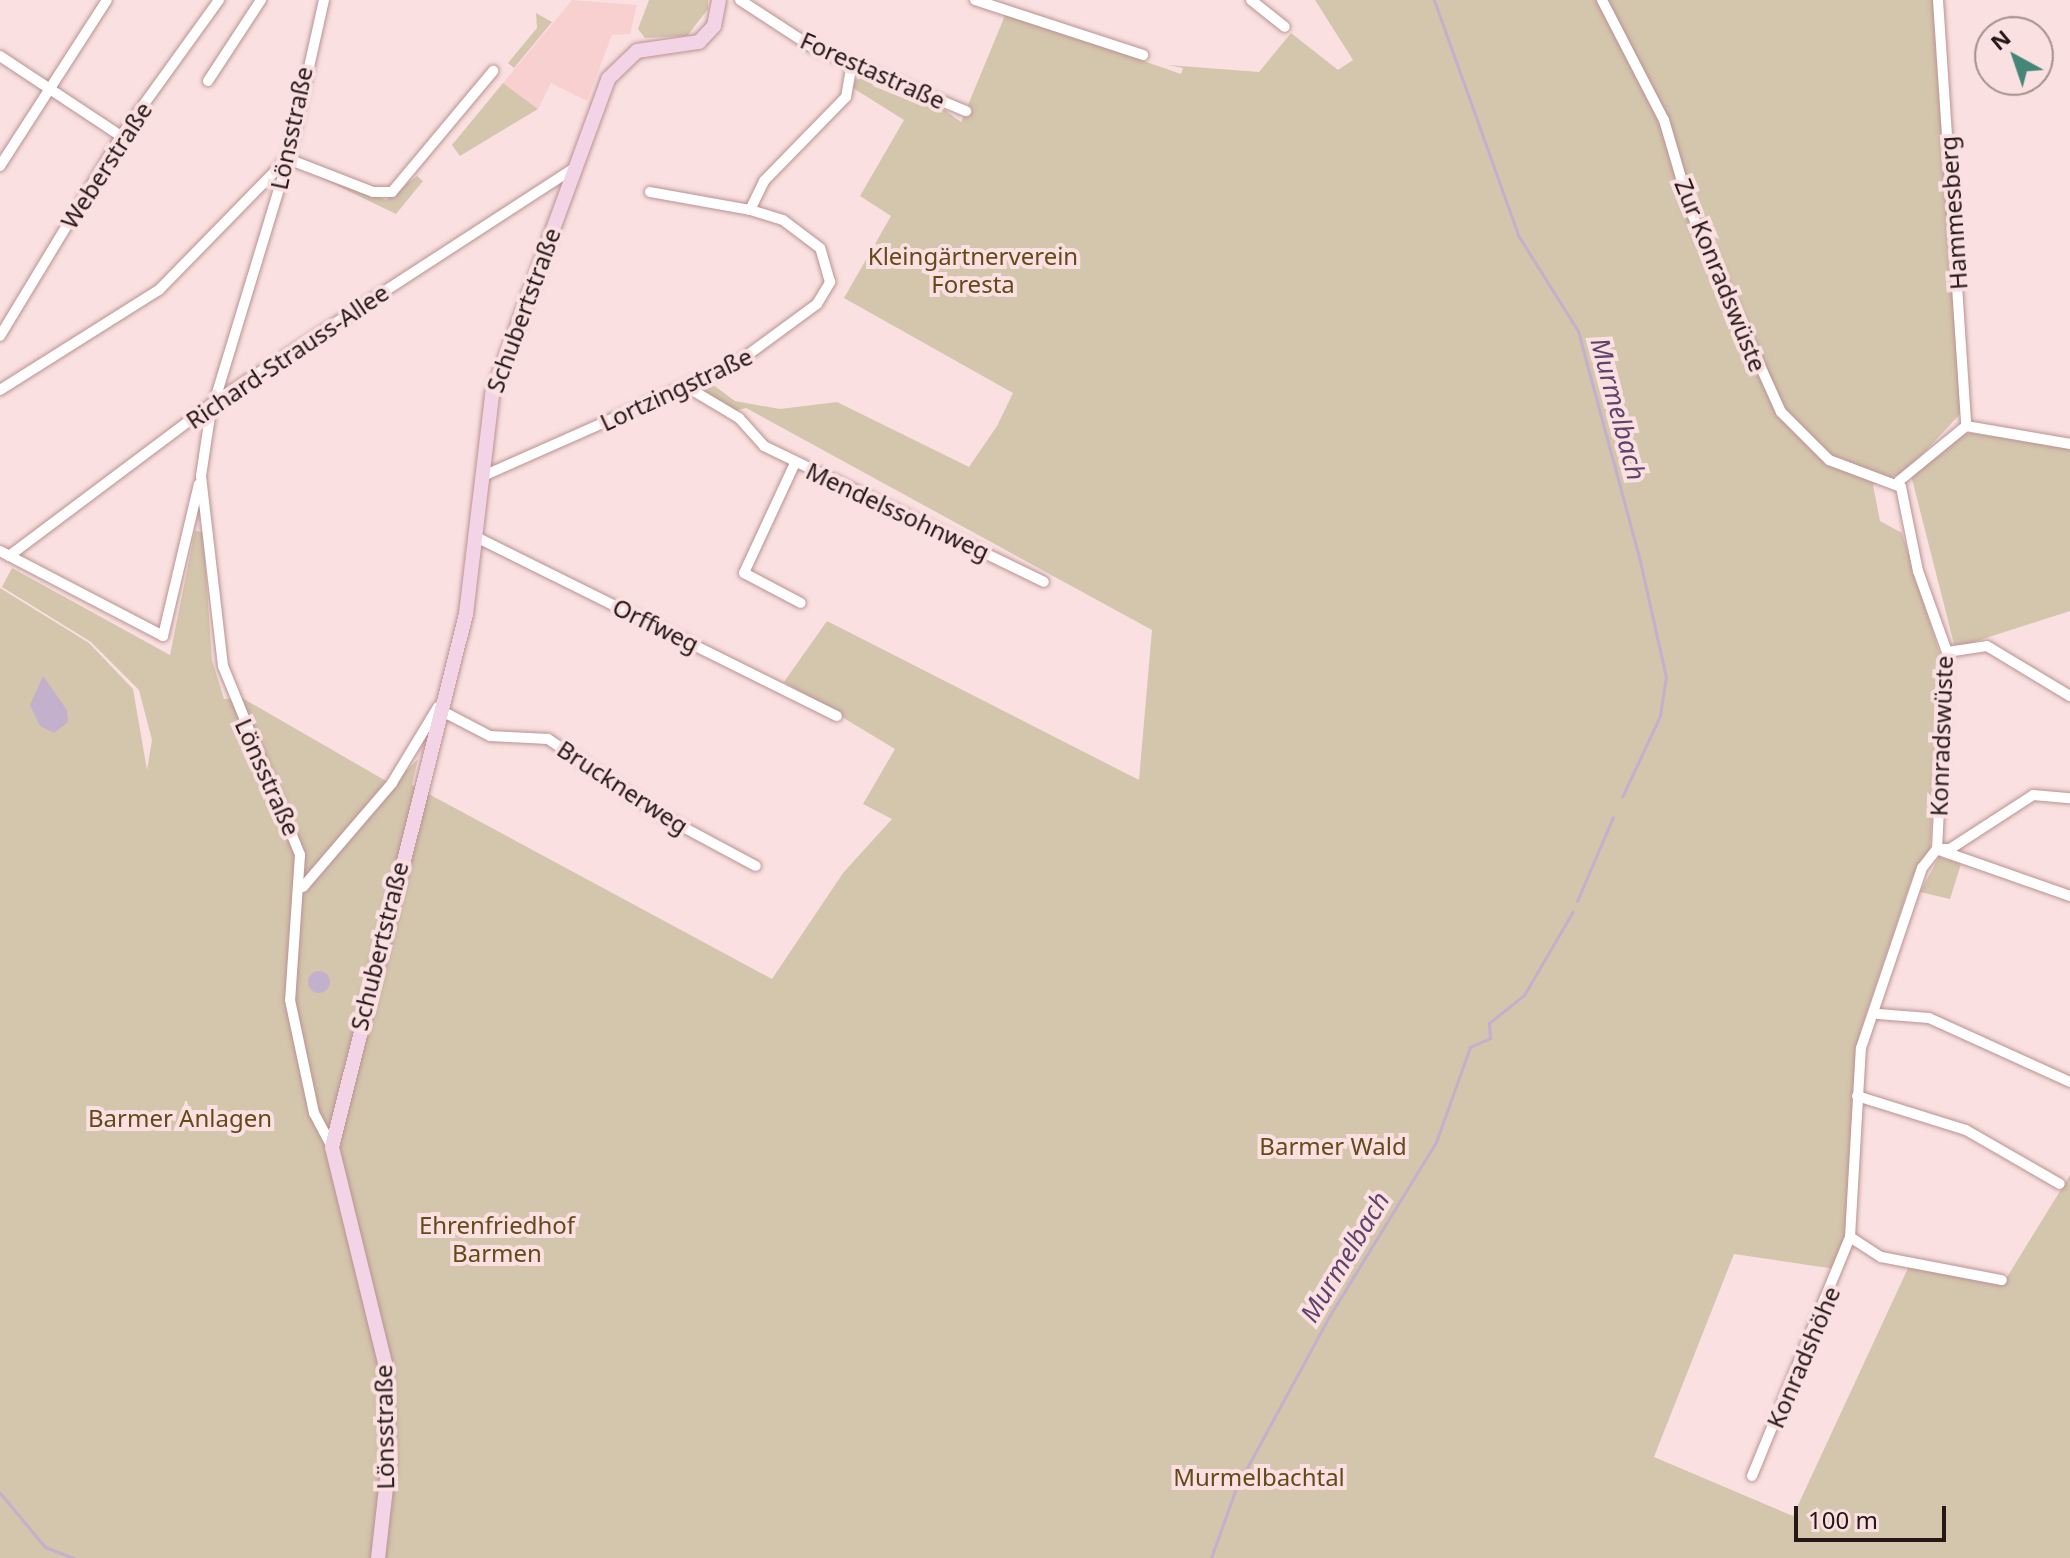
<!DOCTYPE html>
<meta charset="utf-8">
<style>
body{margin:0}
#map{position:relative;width:2070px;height:1558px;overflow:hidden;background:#fae0e0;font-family:"Noto Sans",sans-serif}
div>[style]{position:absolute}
.built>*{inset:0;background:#f9d0d0}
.green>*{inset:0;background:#d4c5ad}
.water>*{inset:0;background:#c3b0cc}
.round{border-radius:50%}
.stream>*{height:3px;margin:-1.5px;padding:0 1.5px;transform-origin:1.5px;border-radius:1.5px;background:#c3b0cc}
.roads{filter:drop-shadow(0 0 2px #ba9292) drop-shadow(0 0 2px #ba9292)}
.street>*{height:10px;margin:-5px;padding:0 5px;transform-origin:5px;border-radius:5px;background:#fff}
.secondary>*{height:14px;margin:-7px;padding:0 7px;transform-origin:7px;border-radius:7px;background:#f3d3e6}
span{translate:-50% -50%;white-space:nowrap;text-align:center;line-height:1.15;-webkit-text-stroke:8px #fae0e0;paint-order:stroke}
.street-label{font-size:24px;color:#261717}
.park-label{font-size:24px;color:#634a18}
.water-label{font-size:26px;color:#5f436d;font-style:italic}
.north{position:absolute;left:1974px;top:16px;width:80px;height:80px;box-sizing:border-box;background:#fae0e0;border:2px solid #a59090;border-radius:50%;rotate:320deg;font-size:22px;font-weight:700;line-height:32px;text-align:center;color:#261717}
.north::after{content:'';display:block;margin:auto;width:28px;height:36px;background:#448677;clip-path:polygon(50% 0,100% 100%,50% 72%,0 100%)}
.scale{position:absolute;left:1794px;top:1506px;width:152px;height:36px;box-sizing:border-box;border:4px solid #261717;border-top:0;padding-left:10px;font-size:24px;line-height:28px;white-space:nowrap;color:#261717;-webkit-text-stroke:6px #fae0e0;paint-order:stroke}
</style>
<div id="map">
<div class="built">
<div style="clip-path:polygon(572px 0,637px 5px,630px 34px,612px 35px,587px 101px,551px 83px,538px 109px,503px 83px)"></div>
</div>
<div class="green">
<div style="clip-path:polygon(649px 0,708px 0,708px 9px,687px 36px,645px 38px,638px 29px)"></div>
<div style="clip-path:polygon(1315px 0,1934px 0,1962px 412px,1907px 471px,1873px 485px,1880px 521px,1902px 533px,1941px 658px,1930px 850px,1912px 878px,1861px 1029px,1846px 1239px,1835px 1269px,1734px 1254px,1654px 1457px,1793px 1516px,1909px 1266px,2004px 1282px,2070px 1175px,2070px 1558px,0 1558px,0 588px,89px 643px,133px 689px,147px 770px,152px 740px,139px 690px,91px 642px,2px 587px,12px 568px,170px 655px,195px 531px,203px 532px,212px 660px,224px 699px,244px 699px,393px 785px,418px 759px,412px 785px,772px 979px,843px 873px,892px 819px,863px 804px,895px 749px,784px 682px,827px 621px,1139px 780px,1152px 630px,746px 408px,734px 411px,699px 390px,712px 384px,735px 401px,780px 409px,837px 402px,969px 467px,997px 426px,1013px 393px,844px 298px,891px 216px,860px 196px,904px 120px,853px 88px,855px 80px,874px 76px,873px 86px,915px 103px,919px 95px,931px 100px,961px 122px,1006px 13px,1181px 74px,1183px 68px,1168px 65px,1259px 72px,1291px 33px,1338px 70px,1353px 60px)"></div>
<div style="clip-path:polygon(536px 13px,552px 22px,514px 68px,508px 63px,537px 28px)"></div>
<div style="clip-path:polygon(503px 83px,538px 109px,460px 156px,452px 145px)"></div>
<div style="clip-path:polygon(307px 171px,386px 200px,417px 176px,423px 181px,396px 214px)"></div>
<div style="clip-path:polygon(1971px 433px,2070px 449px,2070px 611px,1955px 648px,1911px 475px,1950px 437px)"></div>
<div style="clip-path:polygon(1939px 857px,1961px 864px,1950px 899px,1920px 892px)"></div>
</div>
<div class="water">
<div style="clip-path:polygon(43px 676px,67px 710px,68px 722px,54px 733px,40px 726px,30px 705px)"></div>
<div class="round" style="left:308px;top:971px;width:22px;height:22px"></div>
</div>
<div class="stream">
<div style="left:1434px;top:0;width:250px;rotate:70.3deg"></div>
<div style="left:1518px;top:235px;width:113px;rotate:58deg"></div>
<div style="left:1578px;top:331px;width:238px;rotate:74.9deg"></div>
<div style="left:1640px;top:561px;width:119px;rotate:77.4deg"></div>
<div style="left:1666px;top:677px;width:39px;rotate:99deg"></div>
<div style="left:1660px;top:716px;width:89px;rotate:115.1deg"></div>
<div style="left:1577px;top:901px;width:91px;rotate:-66.8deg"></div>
<div style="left:0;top:1493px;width:70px;rotate:50.2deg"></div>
<div style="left:45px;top:1547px;width:31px;rotate:21deg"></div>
<div style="left:1211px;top:1558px;width:74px;rotate:-70.3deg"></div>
<div style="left:1236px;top:1488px;width:197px;rotate:-61.5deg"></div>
<div style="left:1330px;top:1315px;width:203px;rotate:-58.5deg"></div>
<div style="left:1436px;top:1142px;width:101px;rotate:-70.3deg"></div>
<div style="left:1470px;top:1047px;width:22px;rotate:-24deg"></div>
<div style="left:1490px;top:1038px;width:15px;rotate:-94deg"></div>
<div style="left:1489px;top:1023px;width:45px;rotate:-38.7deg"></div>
<div style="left:1524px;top:995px;width:97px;rotate:-59.7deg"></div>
</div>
<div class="roads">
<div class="street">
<div style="left:324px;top:0;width:160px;rotate:102.6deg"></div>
<div style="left:289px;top:156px;width:272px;rotate:106.9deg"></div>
<div style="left:210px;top:416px;width:61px;rotate:98.5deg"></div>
<div style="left:201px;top:476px;width:191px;rotate:83.4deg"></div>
<div style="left:223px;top:666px;width:204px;rotate:67.8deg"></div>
<div style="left:300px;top:855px;width:145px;rotate:93.9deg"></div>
<div style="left:290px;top:1000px;width:116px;rotate:78deg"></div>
<div style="left:314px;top:1113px;width:38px;rotate:62deg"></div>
<div style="left:740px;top:0;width:86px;rotate:33.1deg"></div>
<div style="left:812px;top:47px;width:167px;rotate:22.6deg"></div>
<div style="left:975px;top:0;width:177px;rotate:18.1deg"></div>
<div style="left:1251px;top:0;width:43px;rotate:38.5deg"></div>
<div style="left:1602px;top:0;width:135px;rotate:62.7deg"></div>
<div style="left:1664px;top:120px;width:96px;rotate:73.6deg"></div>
<div style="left:1691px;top:212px;width:219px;rotate:65.8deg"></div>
<div style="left:1781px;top:412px;width:68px;rotate:45deg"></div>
<div style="left:1829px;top:460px;width:77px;rotate:20.6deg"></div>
<div style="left:1901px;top:487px;width:86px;rotate:78.6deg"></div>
<div style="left:1918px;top:571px;width:86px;rotate:70.3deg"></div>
<div style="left:1947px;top:652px;width:197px;rotate:92.9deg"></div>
<div style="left:1938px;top:0;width:427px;rotate:86.2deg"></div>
<div style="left:0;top:56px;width:145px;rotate:33.5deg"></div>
<div style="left:208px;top:81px;width:97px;rotate:-56.8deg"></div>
<div style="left:288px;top:159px;width:91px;rotate:21.2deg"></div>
<div style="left:373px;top:192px;width:19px"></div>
<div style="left:392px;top:192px;width:158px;rotate:-50.1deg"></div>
<div style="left:0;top:166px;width:197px;rotate:-57.2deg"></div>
<div style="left:650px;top:192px;width:102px;rotate:10.2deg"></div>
<div style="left:0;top:336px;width:234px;rotate:-58.8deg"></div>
<div style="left:121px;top:136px;width:168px;rotate:-54.2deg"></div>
<div style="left:687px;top:387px;width:61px;rotate:30.8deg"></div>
<div style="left:739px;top:418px;width:38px;rotate:48deg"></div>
<div style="left:764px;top:446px;width:311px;rotate:25.9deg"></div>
<div style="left:0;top:390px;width:188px;rotate:-32.2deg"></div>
<div style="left:159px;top:290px;width:182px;rotate:-45.7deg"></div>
<div style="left:795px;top:463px;width:121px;rotate:114.9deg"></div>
<div style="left:744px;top:573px;width:64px;rotate:27.8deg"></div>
<div style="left:481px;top:477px;width:277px;rotate:-23.9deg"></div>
<div style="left:734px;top:365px;width:103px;rotate:-36.3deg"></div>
<div style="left:817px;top:304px;width:26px;rotate:-59deg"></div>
<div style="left:830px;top:282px;width:35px;rotate:-106deg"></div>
<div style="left:820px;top:248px;width:46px;rotate:-142.9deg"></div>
<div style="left:783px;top:220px;width:34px;rotate:-163deg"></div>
<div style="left:750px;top:210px;width:32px;rotate:-64deg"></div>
<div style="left:764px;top:181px;width:117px;rotate:-45.7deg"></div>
<div style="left:846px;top:97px;width:34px;rotate:-80deg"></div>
<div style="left:1899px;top:481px;width:87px;rotate:-39.4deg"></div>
<div style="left:1966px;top:426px;width:106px;rotate:9.8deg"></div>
<div style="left:474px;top:536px;width:405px;rotate:26.4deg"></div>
<div style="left:0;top:551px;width:184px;rotate:27.5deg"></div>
<div style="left:163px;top:636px;width:156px;rotate:-76.7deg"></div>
<div style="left:9px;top:556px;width:260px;rotate:-36.9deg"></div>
<div style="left:217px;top:400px;width:424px;rotate:-33deg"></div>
<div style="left:1947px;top:652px;width:40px;rotate:-8.5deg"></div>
<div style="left:1987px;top:646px;width:97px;rotate:31.1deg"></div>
<div style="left:440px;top:710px;width:56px;rotate:27.5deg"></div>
<div style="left:490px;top:736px;width:58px;rotate:3deg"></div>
<div style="left:548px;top:739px;width:132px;rotate:34.2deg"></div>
<div style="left:657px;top:813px;width:112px;rotate:28.2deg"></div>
<div style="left:1937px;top:849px;width:13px"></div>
<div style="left:1950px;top:849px;width:99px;rotate:-33deg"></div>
<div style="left:2033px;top:795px;width:37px;rotate:5deg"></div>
<div style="left:1939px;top:850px;width:139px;rotate:19.3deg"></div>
<div style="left:303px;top:887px;width:137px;rotate:-49.4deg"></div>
<div style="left:392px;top:783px;width:89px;rotate:-58.8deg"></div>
<div style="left:1878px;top:1014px;width:51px;rotate:4.5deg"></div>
<div style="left:1929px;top:1018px;width:155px;rotate:24.4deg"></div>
<div style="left:1857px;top:1096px;width:114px;rotate:17.3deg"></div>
<div style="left:1966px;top:1130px;width:108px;rotate:29.9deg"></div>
<div style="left:1850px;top:1237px;width:37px;rotate:33deg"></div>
<div style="left:1881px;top:1257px;width:123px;rotate:10.8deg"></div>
<div style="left:1752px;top:1476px;width:258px;rotate:-67.7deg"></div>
<div style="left:1850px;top:1237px;width:189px;rotate:-86.7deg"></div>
<div style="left:1861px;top:1048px;width:190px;rotate:-71.3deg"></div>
<div style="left:1922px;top:868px;width:24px;rotate:-52deg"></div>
</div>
<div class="secondary">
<div style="left:378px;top:1558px;width:97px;rotate:-83.5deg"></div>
<div style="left:389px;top:1462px;width:99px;rotate:-92.3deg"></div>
<div style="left:385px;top:1363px;width:222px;rotate:-103.8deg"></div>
<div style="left:332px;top:1147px;width:550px;rotate:-75.89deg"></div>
<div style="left:466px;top:614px;width:221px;rotate:-83.2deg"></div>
<div style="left:492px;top:395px;width:337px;rotate:-69.8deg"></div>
<div style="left:608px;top:79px;width:40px;rotate:-44deg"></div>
<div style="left:637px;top:51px;width:63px;rotate:-8.3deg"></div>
<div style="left:699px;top:42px;width:22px;rotate:-47deg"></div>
<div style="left:714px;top:26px;width:26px;rotate:-79deg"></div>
</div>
</div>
<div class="street-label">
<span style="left:873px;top:70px;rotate:24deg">Forestastraße</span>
<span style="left:291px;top:128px;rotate:-78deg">Lönsstraße</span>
<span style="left:106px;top:165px;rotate:-57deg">Weberstraße</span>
<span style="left:1953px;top:213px;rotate:-94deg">Hammesberg</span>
<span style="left:1721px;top:275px;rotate:68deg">Zur Konradswüste</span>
<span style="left:523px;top:310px;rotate:-70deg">Schubertstraße</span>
<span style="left:287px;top:356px;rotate:-34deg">Richard-Strauss-Allee</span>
<span style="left:676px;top:389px;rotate:-25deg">Lortzingstraße</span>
<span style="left:898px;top:511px;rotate:25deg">Mendelssohnweg</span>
<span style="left:656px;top:625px;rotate:26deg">Orffweg</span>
<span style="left:1941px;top:736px;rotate:-88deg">Konradswüste</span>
<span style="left:268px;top:777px;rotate:66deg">Lönsstraße</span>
<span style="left:623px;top:787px;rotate:33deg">Brucknerweg</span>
<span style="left:379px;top:946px;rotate:-76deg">Schubertstraße</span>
<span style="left:1803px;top:1357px;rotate:-67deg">Konradshöhe</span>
<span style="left:384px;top:1427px;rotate:-91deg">Lönsstraße</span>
</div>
<div class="park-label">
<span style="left:973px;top:270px">Kleingärtnerverein<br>Foresta</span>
<span style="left:180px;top:1118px">Barmer Anlagen</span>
<span style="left:1333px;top:1146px">Barmer Wald</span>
<span style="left:497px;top:1239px">Ehrenfriedhof<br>Barmen</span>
<span style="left:1259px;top:1477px">Murmelbachtal</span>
</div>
<div class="water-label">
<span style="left:1618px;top:409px;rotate:75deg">Murmelbach</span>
<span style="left:1345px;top:1257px;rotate:-59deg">Murmelbach</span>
</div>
<div class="north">N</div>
<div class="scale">100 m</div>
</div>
